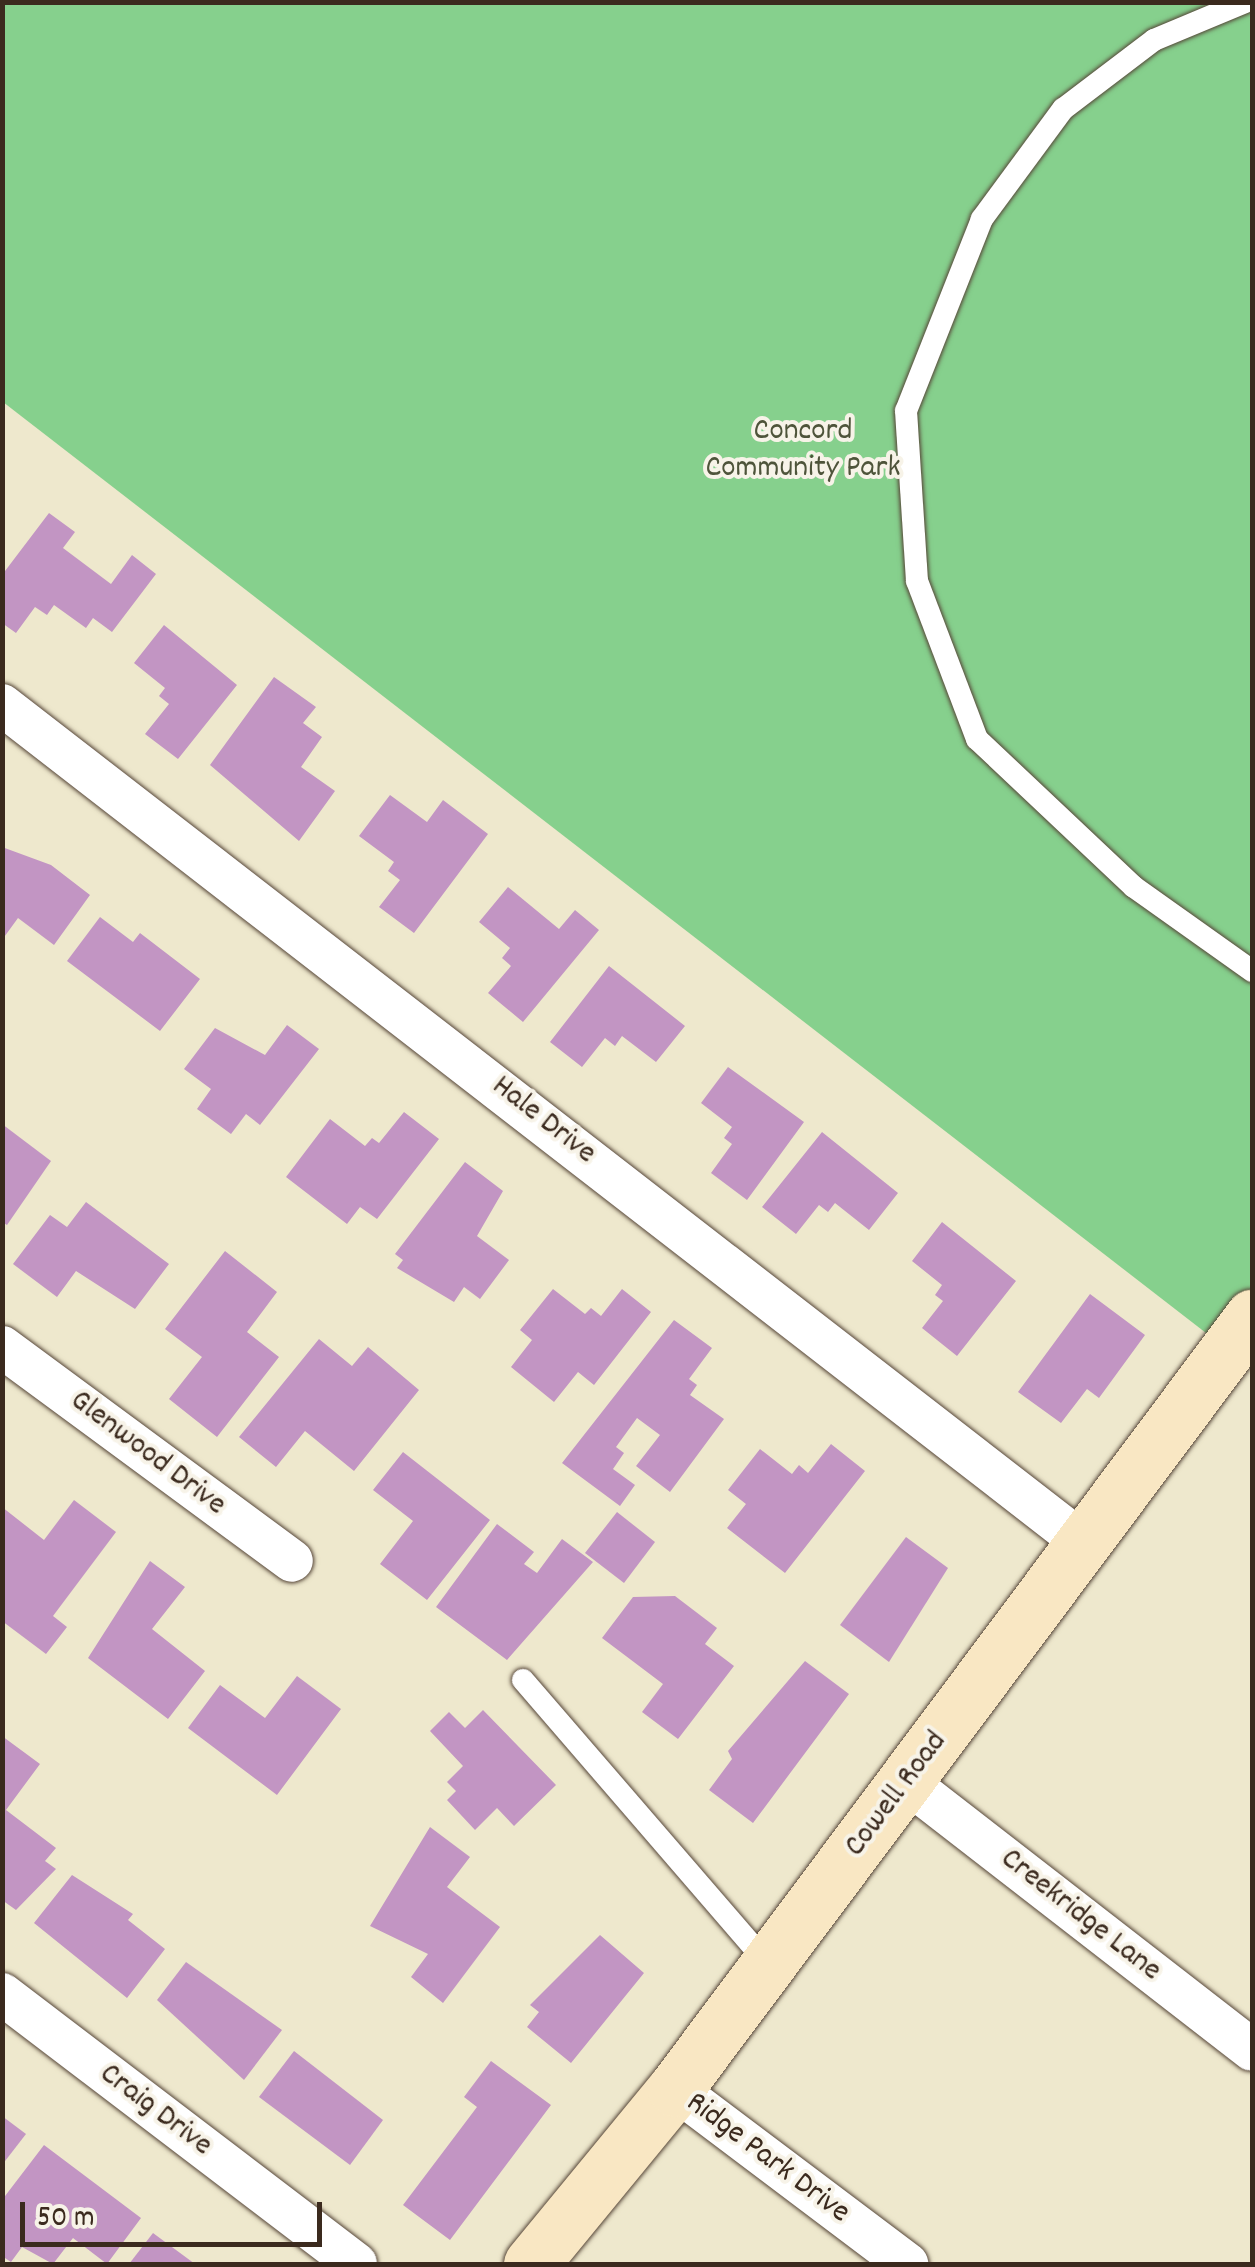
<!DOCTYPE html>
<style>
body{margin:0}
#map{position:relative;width:1255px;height:2267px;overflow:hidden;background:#eee8cd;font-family:Dekko,sans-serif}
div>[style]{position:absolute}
.green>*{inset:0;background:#86d08d}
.building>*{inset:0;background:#c295c3}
.roads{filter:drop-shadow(0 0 2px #564638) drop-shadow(0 0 2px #564638)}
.lane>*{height:22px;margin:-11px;padding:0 11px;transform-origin:11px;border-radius:11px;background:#fff}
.street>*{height:42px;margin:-21px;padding:0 21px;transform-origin:21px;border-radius:21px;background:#fff}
.secondary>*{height:55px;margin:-27.5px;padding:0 27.5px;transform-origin:27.5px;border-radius:27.5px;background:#f9e7c3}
span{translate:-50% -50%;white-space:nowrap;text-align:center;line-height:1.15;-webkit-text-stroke:8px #f7f3e8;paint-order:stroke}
.park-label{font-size:32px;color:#4e543a}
.street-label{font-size:32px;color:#3b2a1e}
.frame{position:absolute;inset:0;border:5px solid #3b2a1e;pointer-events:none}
.scale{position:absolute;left:20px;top:2202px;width:302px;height:45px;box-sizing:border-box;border:5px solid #3b2a1e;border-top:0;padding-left:12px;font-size:30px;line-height:35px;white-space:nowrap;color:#3b2a1e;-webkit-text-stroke:8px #f7f3e8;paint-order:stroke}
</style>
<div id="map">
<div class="green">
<div style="clip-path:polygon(2px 3px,1252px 3px,1252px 1317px,1228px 1350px,3px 402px)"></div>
</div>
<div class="building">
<div style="clip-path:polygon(49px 513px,75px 532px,63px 548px,111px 584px,132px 555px,156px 574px,112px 632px,93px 618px,86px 628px,54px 605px,47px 615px,35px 607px,16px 633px,2px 623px,2px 575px)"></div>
<div style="clip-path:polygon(164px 625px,237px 685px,178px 759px,145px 734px,169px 704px,159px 696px,165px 688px,134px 663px)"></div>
<div style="clip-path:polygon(274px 677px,316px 707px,303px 723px,322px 737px,301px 767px,335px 791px,299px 841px,210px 765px)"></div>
<div style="clip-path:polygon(390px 795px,427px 822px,443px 800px,488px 834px,414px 933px,379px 907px,400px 880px,388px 871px,394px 862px,359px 836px)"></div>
<div style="clip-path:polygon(2px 847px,51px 865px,90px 895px,54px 945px,18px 918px,2px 940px)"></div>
<div style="clip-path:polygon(508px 887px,559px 929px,575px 910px,599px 930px,523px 1022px,488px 993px,511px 966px,502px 958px,510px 948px,479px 922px)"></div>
<div style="clip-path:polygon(100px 917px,133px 942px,140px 933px,200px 979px,160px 1031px,67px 961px)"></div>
<div style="clip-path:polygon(609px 966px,685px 1026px,656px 1062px,622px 1036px,615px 1046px,605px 1038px,582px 1067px,550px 1042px)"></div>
<div style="clip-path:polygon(287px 1025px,319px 1049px,260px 1125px,246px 1114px,231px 1134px,197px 1109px,211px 1089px,184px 1069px,215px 1028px,265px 1055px)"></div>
<div style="clip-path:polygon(728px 1067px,804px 1122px,747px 1200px,711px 1173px,732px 1144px,724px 1138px,732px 1127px,701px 1103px)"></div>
<div style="clip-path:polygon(404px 1112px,439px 1139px,377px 1219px,360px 1207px,347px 1224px,286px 1177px,330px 1119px,365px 1146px,372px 1138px,379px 1143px)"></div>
<div style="clip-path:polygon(2px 1124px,51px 1161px,7px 1225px,2px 1222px)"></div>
<div style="clip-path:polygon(822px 1132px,898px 1193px,869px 1230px,835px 1203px,828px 1212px,819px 1205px,796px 1234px,762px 1207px)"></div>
<div style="clip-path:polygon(465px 1162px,503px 1191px,477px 1236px,509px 1260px,480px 1299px,464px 1287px,454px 1302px,397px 1268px,403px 1260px,395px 1254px)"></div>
<div style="clip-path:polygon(86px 1202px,169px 1264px,135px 1309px,76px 1271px,57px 1297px,13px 1264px,50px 1215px,67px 1227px)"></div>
<div style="clip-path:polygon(942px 1222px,1016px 1281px,957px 1356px,922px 1328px,943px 1301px,935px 1295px,942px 1285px,912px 1261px)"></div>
<div style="clip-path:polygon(225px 1251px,277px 1292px,247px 1332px,279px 1357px,217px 1437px,169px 1399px,202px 1357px,165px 1329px)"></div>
<div style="clip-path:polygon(553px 1289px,585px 1314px,591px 1308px,601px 1316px,622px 1289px,651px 1312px,594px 1385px,578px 1372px,554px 1402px,511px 1367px,532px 1340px,520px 1330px)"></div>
<div style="clip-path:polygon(1090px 1294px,1145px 1335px,1099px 1398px,1087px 1389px,1061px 1423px,1018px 1392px)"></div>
<div style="clip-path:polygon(674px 1320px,712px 1348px,689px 1379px,697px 1385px,690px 1395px,724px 1419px,670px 1492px,636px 1466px,660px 1435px,637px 1418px,616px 1447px,624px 1453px,613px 1469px,635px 1485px,620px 1506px,562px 1463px)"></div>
<div style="clip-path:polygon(319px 1339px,352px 1366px,368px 1347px,419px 1390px,354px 1471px,305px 1431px,276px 1467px,239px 1437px)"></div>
<div style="clip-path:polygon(831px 1444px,865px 1471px,785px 1573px,727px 1528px,746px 1504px,728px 1490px,760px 1449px,792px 1474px,799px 1465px,808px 1473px)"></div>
<div style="clip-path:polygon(403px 1452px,490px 1520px,427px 1600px,380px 1564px,413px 1521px,373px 1490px)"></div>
<div style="clip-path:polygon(74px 1500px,116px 1532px,53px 1616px,67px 1627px,46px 1654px,2px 1621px,2px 1507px,44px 1540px)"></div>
<div style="clip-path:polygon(617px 1512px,655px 1542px,624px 1583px,585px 1553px)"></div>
<div style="clip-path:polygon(497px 1524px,534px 1552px,524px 1564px,537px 1573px,562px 1539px,593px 1562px,507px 1660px,436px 1607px)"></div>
<div style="clip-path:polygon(906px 1537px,948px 1568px,889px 1662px,840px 1625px)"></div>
<div style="clip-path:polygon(150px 1561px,185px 1587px,152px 1629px,205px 1671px,168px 1719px,88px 1658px)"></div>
<div style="clip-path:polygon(675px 1596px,717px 1628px,705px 1644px,734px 1666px,678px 1739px,642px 1712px,663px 1684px,602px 1638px,633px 1597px)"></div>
<div style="clip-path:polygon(805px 1661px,849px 1694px,753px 1823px,709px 1790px,732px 1759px,728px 1751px)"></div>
<div style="clip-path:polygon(297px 1676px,341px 1709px,277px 1795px,188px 1728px,220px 1685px,265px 1718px)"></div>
<div style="clip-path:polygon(483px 1710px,556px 1785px,514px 1826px,497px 1808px,475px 1830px,447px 1800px,456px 1791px,447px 1782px,463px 1766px,430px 1731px,449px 1712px,465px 1728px)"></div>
<div style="clip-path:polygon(2px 1736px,40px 1764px,6px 1810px,56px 1848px,45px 1861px,56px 1869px,16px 1910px,2px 1900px)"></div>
<div style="clip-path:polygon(430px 1827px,470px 1857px,447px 1887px,500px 1927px,443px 2003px,411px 1977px,428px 1954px,370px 1926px)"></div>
<div style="clip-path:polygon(72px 1875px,133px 1914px,128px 1920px,165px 1949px,127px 1998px,34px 1923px)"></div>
<div style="clip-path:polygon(600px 1935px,644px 1973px,571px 2063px,527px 2027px,539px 2012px,530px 2005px)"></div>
<div style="clip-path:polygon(186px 1962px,282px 2030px,244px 2080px,157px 2000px)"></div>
<div style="clip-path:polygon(294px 2051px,383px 2120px,350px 2165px,259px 2097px)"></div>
<div style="clip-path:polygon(491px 2061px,551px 2105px,450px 2240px,403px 2205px,477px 2107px,464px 2097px)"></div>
<div style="clip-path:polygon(2px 2116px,26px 2134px,2px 2165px)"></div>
<div style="clip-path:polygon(44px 2145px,141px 2218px,107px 2264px,73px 2238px,53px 2264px,22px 2247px,11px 2262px,2px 2256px,2px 2200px)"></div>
<div style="clip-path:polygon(153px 2233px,195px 2264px,129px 2264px)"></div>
</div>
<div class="roads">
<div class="lane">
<div style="left:1245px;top:2px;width:99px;rotate:157.3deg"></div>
<div style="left:1154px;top:40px;width:114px;rotate:142.8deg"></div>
<div style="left:1063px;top:109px;width:137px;rotate:126.4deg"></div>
<div style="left:982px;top:219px;width:206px;rotate:111.6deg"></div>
<div style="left:906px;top:411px;width:170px;rotate:86.3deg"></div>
<div style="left:917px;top:581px;width:169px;rotate:69.2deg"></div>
<div style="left:977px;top:739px;width:216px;rotate:43.3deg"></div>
<div style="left:1134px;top:887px;width:145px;rotate:35.4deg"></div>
<div style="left:523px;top:1680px;width:376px;rotate:49.2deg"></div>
</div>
<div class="street">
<div style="left:2px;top:705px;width:1365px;rotate:37.77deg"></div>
<div style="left:2px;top:1347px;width:360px;rotate:36.4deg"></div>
<div style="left:908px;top:1783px;width:435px;rotate:37.8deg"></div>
<div style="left:2px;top:1994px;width:445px;rotate:37.3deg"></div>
<div style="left:675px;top:2089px;width:291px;rotate:37deg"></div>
</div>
<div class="secondary">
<div style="left:531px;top:2264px;width:227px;rotate:-50.6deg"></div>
<div style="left:675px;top:2089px;width:964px;rotate:-53.23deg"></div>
</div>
</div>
<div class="park-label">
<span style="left:803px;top:451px">Concord<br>Community Park</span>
</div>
<div class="street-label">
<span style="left:543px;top:1121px;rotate:38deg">Hale Drive</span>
<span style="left:147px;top:1454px;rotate:37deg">Glenwood Drive</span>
<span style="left:897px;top:1795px;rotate:-53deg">Cowell Road</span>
<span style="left:1080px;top:1916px;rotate:38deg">Creekridge Lane</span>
<span style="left:155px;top:2111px;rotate:37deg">Craig Drive</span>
<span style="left:767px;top:2159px;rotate:37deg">Ridge Park Drive</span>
</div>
<div class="frame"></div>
<div class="scale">50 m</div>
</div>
